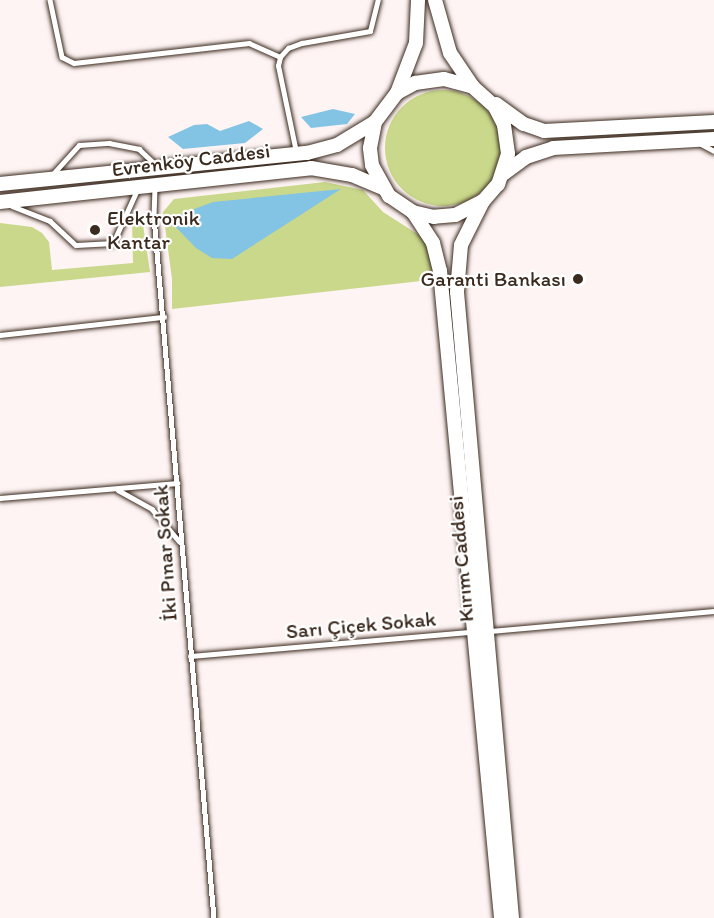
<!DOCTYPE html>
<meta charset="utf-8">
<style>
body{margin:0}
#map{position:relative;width:714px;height:918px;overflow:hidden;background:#fef4f3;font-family:Itim,sans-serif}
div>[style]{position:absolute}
.green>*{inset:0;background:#c9d88b}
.round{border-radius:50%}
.water>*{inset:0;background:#83c4e4}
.roads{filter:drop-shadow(0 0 2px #3b2a1e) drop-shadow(0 0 2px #3b2a1e)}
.lane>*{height:4.5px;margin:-2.25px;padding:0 2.25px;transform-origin:2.25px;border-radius:2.25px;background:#fff}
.secondary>*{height:14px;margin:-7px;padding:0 7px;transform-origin:7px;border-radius:7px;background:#fff}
.dots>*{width:16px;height:16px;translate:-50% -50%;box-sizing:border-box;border:3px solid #fff;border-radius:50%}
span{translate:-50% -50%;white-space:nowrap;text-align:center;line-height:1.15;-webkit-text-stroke:4.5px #fff;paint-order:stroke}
.street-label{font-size:21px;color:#3b2a1e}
.poi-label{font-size:21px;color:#3b2a1e}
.left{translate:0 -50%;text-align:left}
.right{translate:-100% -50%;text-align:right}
</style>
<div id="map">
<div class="green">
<div class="round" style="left:385px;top:90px;width:116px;height:116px"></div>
<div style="clip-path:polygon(325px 182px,363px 190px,383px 212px,419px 235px,427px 243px,439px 279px,172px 309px,172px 279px,163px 212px,174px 199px)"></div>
<div style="clip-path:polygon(142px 218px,150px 272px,0 287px,0 223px,32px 227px,42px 233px,49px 242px,52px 270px,133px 263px,132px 219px)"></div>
</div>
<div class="water">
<div style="clip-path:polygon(333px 109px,355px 114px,347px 124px,311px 128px,301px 117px)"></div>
<div style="clip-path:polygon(249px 121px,263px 129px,245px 143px,183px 149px,168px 137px,194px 125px,207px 124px,220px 131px)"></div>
<div style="clip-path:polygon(341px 189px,232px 259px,212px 258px,196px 248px,168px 219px,213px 202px)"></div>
</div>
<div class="roads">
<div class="lane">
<div style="left:50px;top:0;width:58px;rotate:78.1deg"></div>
<div style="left:62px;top:57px;width:13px;rotate:27deg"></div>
<div style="left:74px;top:63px;width:176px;rotate:-6.5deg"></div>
<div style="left:249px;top:43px;width:34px;rotate:24deg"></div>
<div style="left:701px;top:144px;width:15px;rotate:28deg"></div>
<div style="left:296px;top:152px;width:88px;rotate:-101.8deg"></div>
<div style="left:278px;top:66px;width:9px;rotate:-77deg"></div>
<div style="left:280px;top:57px;width:12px;rotate:-48deg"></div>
<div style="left:288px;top:48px;width:15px;rotate:-20deg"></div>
<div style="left:302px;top:43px;width:69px;rotate:-10deg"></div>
<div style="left:370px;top:31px;width:32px;rotate:-76deg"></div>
<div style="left:52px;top:175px;width:40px;rotate:-48deg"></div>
<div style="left:79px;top:145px;width:30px;rotate:-4deg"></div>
<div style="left:109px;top:143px;width:31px;rotate:11deg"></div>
<div style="left:139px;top:149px;width:22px;rotate:43deg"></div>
<div style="left:155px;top:188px;width:29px;rotate:92deg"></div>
<div style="left:154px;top:217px;width:704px;rotate:85.11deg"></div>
<div style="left:12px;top:206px;width:41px;rotate:21.5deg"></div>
<div style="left:50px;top:221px;width:35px;rotate:43deg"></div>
<div style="left:76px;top:245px;width:37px;rotate:-3deg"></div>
<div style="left:113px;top:243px;width:58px;rotate:-65.6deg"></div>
<div style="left:0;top:335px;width:165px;rotate:-6.3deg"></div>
<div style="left:118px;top:490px;width:39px;rotate:29deg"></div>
<div style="left:152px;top:509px;width:42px;rotate:49.8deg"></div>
<div style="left:0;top:498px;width:178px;rotate:-4.8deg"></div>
<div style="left:490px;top:631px;width:225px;rotate:-5.1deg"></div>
<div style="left:190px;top:656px;width:283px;rotate:-4.9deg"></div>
</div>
<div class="secondary">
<div style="left:435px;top:0;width:55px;rotate:74.2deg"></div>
<div style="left:450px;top:53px;width:41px;rotate:55.9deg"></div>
<div style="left:397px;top:93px;width:21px;rotate:-29deg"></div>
<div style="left:415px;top:83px;width:29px;rotate:-8deg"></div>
<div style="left:444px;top:79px;width:30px;rotate:15deg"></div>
<div style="left:473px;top:87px;width:30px;rotate:42deg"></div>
<div style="left:495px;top:107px;width:20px;rotate:63deg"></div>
<div style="left:504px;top:125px;width:29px;rotate:82deg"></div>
<div style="left:508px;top:154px;width:32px;rotate:108deg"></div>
<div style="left:498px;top:184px;width:23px;rotate:131deg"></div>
<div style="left:483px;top:201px;width:31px;rotate:153deg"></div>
<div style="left:455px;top:215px;width:21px;rotate:175deg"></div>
<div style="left:434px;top:217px;width:22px;rotate:-167deg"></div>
<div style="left:413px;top:212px;width:29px;rotate:-146deg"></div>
<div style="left:389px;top:196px;width:35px;rotate:-119deg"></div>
<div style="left:372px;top:165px;width:17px;rotate:-97deg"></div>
<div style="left:370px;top:148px;width:26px;rotate:-79deg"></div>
<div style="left:375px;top:122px;width:36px;rotate:-53deg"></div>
<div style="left:397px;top:93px;width:53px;rotate:-69.2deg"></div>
<div style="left:416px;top:43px;width:43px;rotate:-87.3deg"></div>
<div style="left:496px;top:104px;width:34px;rotate:36deg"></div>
<div style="left:524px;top:124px;width:21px;rotate:19deg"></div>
<div style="left:544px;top:131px;width:170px;rotate:-3deg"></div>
<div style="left:503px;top:174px;width:29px;rotate:-36deg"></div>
<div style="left:526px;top:157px;width:28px;rotate:-18deg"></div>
<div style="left:553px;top:148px;width:161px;rotate:-3.2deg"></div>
<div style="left:0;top:184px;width:309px;rotate:-5.8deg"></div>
<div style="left:307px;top:153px;width:31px;rotate:-15deg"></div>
<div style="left:337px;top:145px;width:44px;rotate:-31.2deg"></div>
<div style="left:483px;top:201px;width:49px;rotate:116.6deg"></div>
<div style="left:461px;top:245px;width:47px;rotate:94.9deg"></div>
<div style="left:457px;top:292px;width:628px;rotate:84.98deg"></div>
<div style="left:0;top:202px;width:313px;rotate:-6.2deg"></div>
<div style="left:311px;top:168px;width:42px;rotate:9.7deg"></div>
<div style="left:352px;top:175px;width:33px;rotate:23deg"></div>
<div style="left:413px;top:212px;width:37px;rotate:57deg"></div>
<div style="left:433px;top:243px;width:29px;rotate:76deg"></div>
<div style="left:440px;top:271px;width:650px;rotate:84.61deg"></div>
</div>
</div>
<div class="dots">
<div style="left:95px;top:230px;background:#3b2a1e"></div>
<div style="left:578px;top:279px;background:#3b2a1e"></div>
</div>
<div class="street-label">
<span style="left:191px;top:160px;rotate:-7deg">Evrenköy Caddesi</span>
<span style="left:165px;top:553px;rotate:-94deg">İki Pınar Sokak</span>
<span style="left:461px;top:559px;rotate:-95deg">Kırım Caddesi</span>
<span style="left:361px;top:625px;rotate:-5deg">Sarı Çiçek Sokak</span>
</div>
<div class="poi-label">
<span class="left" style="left:107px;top:230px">Elektronik<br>Kantar</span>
<span class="right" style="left:566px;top:279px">Garanti Bankası</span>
</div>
</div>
